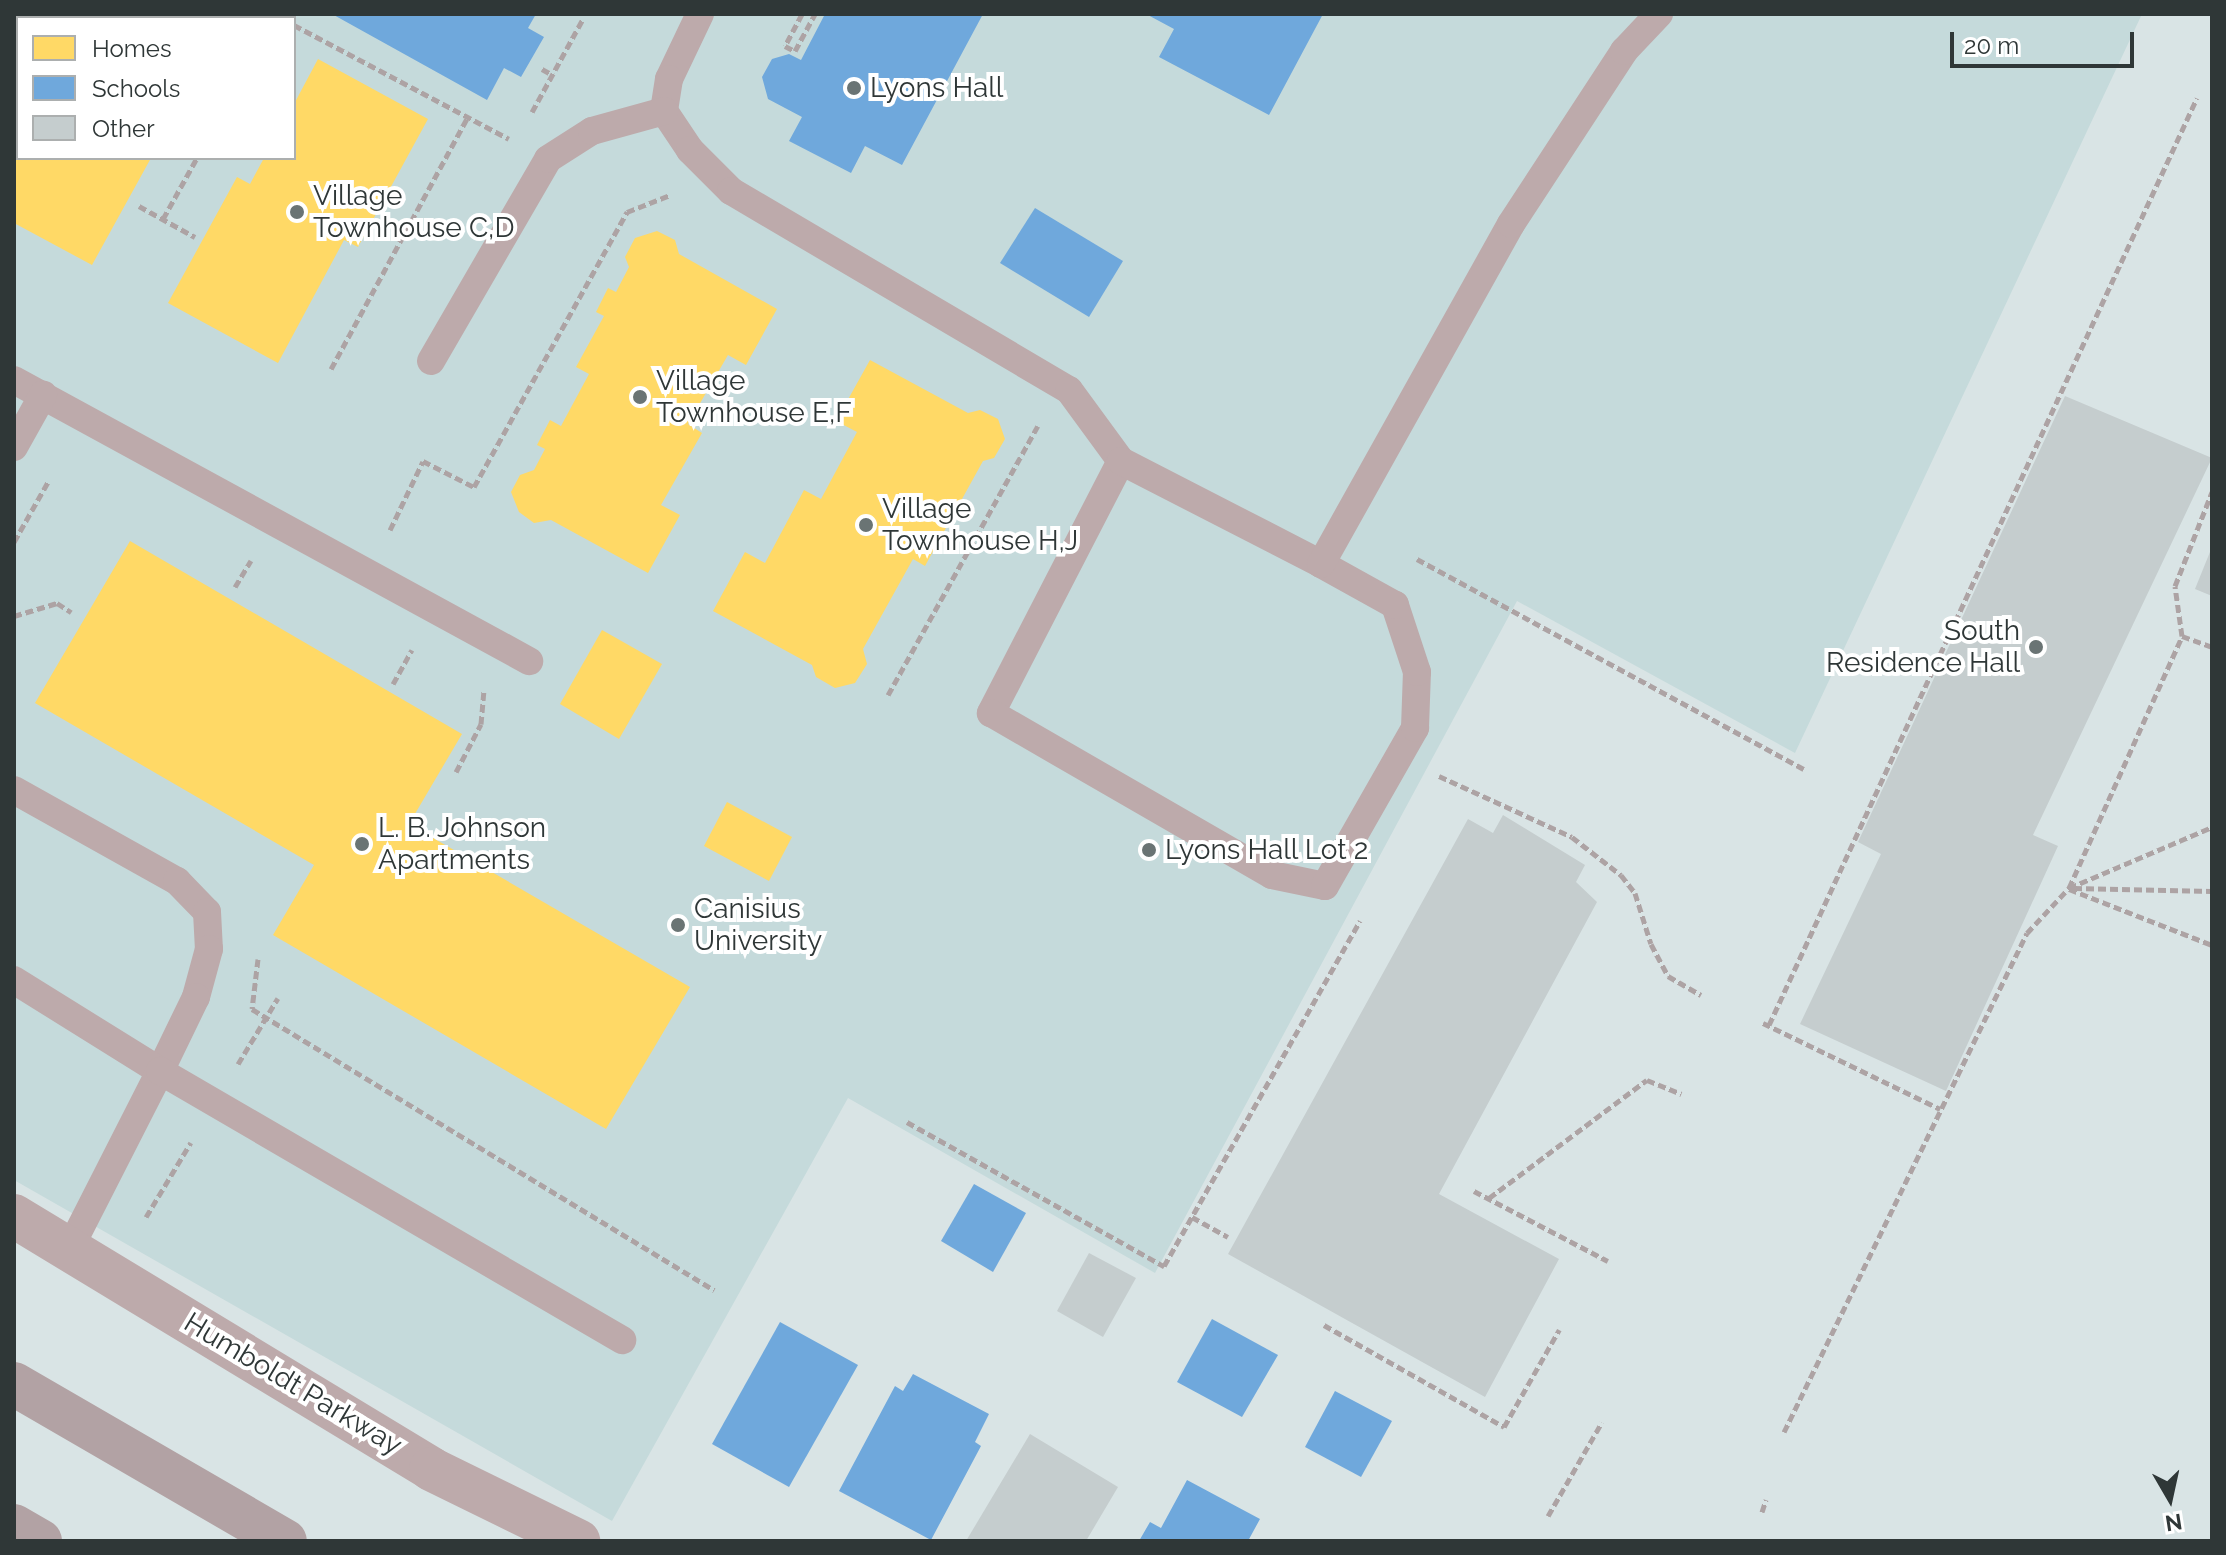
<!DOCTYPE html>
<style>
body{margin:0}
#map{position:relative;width:2226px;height:1555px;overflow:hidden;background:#d9e4e5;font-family:Raleway,sans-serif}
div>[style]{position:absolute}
.built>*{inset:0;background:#c5dadb}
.homes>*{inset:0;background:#ffd966}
.schools>*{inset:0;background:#6fa8dc}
.building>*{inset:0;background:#c5cdce}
.path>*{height:5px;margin-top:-2.5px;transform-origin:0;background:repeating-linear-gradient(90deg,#ada3a4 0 8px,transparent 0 12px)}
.service>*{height:28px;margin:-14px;padding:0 14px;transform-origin:14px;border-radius:14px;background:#bdaaab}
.minor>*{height:44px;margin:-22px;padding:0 22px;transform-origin:22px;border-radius:22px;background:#bdaaab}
.trunk>*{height:44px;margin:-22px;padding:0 22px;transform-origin:22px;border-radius:22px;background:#b2a2a4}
.dots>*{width:22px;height:22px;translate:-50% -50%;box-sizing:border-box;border:4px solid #fff;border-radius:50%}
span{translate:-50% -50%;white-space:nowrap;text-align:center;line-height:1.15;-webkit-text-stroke:8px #fff;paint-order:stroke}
.poi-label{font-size:28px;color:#2f3737}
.left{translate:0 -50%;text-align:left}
.right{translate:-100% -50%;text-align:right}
.street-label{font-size:28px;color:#2f3737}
.frame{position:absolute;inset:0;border:16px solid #2f3737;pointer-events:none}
.legend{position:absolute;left:16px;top:16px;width:280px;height:144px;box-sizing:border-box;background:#fff;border:2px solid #acafaf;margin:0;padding:10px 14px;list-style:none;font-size:24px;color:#2f3737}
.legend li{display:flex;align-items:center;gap:16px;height:40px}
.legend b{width:40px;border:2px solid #acafaf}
.north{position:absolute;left:2130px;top:1459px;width:80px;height:80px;-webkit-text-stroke:6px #fff;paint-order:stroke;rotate:171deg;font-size:22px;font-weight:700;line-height:32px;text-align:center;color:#2f3737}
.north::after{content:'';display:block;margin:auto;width:28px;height:36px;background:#2f3737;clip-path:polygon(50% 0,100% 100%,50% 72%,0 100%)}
.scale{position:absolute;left:1950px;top:32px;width:184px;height:36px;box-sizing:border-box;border:4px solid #2f3737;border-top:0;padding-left:10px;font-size:24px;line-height:28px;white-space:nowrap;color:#2f3737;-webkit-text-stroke:6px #fff;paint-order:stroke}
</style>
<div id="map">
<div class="built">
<div style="clip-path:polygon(evenodd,14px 14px,2142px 14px,1795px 753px,1517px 601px,1155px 1273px,848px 1098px,612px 1521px,14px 1180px,14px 14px,18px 18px,294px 18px,294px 158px,18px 158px,18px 18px)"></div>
</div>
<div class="homes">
<div style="clip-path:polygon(38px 14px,181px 14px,36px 18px)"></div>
<div style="clip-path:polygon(318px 59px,428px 119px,358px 247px,344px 240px,278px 363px,168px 303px,237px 177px,250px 184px,264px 158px,294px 158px,294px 104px)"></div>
<div style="clip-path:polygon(14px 124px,18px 158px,151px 158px,92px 265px,14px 223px)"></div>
<div style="clip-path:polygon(657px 231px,675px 240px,679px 254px,777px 309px,746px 365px,728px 355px,688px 424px,702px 433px,661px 505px,680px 515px,648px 573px,551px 520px,534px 523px,519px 512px,511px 492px,520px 475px,534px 470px,545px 449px,537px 445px,550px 420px,561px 426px,589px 374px,576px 367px,604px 316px,596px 312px,608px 288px,616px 292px,629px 267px,625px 257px,635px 238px)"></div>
<div style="clip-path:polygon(870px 360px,968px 413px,980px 410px,998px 419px,1005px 439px,994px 458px,983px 461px,925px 566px,913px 559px,863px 649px,867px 664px,855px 683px,835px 688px,816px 677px,812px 665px,713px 611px,745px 552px,765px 563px,804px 490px,821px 499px,857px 432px,836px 421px)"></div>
<div style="clip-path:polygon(130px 541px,462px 734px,409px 824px,690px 987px,606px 1129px,273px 935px,314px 865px,35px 703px)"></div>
<div style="clip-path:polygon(602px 630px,662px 664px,619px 739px,560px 704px)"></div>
<div style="clip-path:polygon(727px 802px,792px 837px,769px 881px,704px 846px)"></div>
</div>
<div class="schools">
<div style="clip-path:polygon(332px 14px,536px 14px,528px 28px,544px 37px,521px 77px,504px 68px,487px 100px)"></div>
<div style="clip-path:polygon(825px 14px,983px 14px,902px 165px,865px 146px,851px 173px,789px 141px,802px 117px,768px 99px,762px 77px,772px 59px,789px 54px,801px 60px)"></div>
<div style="clip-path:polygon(1146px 14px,1323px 14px,1269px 115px,1159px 57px,1174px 29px)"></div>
<div style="clip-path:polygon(1035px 208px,1123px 261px,1089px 317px,1000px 263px)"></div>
<div style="clip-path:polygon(974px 1184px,1026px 1213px,993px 1272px,941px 1241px)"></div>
<div style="clip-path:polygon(1212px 1319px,1278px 1355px,1242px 1417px,1177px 1382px)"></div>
<div style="clip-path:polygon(780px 1322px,858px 1365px,789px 1487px,712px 1444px)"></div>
<div style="clip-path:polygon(913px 1374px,989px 1414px,975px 1442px,981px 1446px,931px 1540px,839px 1491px,895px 1386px,903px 1391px)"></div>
<div style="clip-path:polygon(1335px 1391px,1392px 1421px,1361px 1477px,1305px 1447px)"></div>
<div style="clip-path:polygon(1187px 1480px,1260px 1519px,1248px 1541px,1139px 1541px,1150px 1522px,1161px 1528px)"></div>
</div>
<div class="building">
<div style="clip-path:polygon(2065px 396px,2212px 458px,2033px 835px,2058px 846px,1946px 1091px,1800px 1024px,1881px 854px,1858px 842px)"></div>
<div style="clip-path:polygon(2212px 547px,2212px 596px,2195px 589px)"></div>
<div style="clip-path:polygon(1503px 815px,1585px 865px,1576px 882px,1597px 902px,1439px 1194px,1559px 1259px,1485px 1397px,1228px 1254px,1468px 819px,1493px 833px)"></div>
<div style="clip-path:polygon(1089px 1253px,1136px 1278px,1103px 1337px,1057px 1311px)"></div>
<div style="clip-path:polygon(1030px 1434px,1118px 1487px,1086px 1541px,966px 1541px)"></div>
</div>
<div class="path">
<div style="left:802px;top:14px;width:36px;rotate:118deg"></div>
<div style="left:785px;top:46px;width:11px;rotate:27deg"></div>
<div style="left:795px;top:51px;width:42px;rotate:-61.6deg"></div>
<div style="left:276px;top:18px;width:4px;rotate:-63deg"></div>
<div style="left:294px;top:25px;width:243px;rotate:27.9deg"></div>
<div style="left:542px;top:69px;width:13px;rotate:29deg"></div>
<div style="left:532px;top:112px;width:106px;rotate:-61.3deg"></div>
<div style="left:139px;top:206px;width:64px;rotate:29deg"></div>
<div style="left:163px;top:219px;width:70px;rotate:-60.9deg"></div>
<div style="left:331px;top:369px;width:285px;rotate:-61.5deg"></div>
<div style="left:390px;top:530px;width:76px;rotate:-64.4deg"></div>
<div style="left:423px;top:461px;width:57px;rotate:27deg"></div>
<div style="left:474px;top:487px;width:315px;rotate:-60.9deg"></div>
<div style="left:627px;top:212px;width:46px;rotate:-21.6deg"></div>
<div style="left:14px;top:542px;width:69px;rotate:-60.5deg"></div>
<div style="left:1417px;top:559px;width:440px;rotate:28.5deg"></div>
<div style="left:235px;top:587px;width:31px;rotate:-59deg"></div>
<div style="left:14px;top:616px;width:45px;rotate:-16.8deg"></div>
<div style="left:57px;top:603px;width:17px;rotate:33deg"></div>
<div style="left:2182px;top:636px;width:50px;rotate:-98deg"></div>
<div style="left:2175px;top:586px;width:101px;rotate:-68.5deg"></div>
<div style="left:393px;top:684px;width:39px;rotate:-61deg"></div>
<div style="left:888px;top:695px;width:308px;rotate:-60.9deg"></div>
<div style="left:456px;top:772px;width:54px;rotate:-62.5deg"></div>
<div style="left:481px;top:724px;width:33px;rotate:-85deg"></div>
<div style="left:1439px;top:776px;width:146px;rotate:24.6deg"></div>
<div style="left:1572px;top:837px;width:62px;rotate:37.8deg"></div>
<div style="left:1621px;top:875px;width:23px;rotate:52deg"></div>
<div style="left:1635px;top:893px;width:53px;rotate:72.6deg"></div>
<div style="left:1651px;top:944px;width:36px;rotate:62deg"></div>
<div style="left:1668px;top:976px;width:38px;rotate:30deg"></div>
<div style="left:2069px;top:888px;width:155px;rotate:-23.1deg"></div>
<div style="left:2074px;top:888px;width:138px;rotate:1.2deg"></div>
<div style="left:2069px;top:889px;width:154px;rotate:21.4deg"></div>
<div style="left:258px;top:959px;width:50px;rotate:96.8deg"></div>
<div style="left:252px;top:1009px;width:541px;rotate:31.31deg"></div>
<div style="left:1763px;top:1023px;width:197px;rotate:25.9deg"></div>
<div style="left:1769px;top:1025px;width:1021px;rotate:-65.22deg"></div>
<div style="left:238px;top:1064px;width:77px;rotate:-58.8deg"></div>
<div style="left:907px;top:1122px;width:295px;rotate:29.3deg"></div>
<div style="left:1164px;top:1266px;width:397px;rotate:-60.4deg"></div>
<div style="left:1474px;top:1191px;width:151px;rotate:27.6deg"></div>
<div style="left:1489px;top:1198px;width:197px;rotate:-36.8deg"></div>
<div style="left:1647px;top:1080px;width:37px;rotate:22deg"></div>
<div style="left:146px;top:1217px;width:87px;rotate:-59deg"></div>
<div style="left:1192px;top:1217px;width:41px;rotate:29.1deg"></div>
<div style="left:1324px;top:1325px;width:207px;rotate:29.5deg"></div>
<div style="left:1504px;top:1427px;width:112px;rotate:-60.4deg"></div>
<div style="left:1784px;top:1432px;width:555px;rotate:-64.04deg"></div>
<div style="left:2027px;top:933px;width:62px;rotate:-47deg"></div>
<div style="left:2069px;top:888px;width:276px;rotate:-65.8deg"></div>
<div style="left:2182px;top:636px;width:32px;rotate:20deg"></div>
<div style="left:1762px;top:1512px;width:13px;rotate:-72deg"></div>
<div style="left:1548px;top:1516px;width:108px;rotate:-60.1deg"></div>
</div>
<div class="service">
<div style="left:700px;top:14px;width:72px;rotate:115.5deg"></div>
<div style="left:669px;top:79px;width:32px;rotate:99deg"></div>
<div style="left:664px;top:111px;width:47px;rotate:56.3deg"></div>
<div style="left:690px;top:150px;width:58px;rotate:45deg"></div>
<div style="left:731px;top:191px;width:392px;rotate:30.5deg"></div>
<div style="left:1069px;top:390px;width:88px;rotate:53.8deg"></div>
<div style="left:1121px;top:461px;width:284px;rotate:117.3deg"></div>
<div style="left:991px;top:713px;width:324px;rotate:30deg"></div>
<div style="left:1272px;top:875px;width:54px;rotate:11.7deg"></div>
<div style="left:1325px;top:886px;width:182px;rotate:-60.3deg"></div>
<div style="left:1415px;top:728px;width:56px;rotate:-88deg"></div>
<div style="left:1417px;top:672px;width:71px;rotate:-108.2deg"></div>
<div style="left:1395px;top:605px;width:85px;rotate:-151deg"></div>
<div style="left:431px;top:361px;width:233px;rotate:-59.9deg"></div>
<div style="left:548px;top:159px;width:52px;rotate:-32.5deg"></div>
<div style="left:592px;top:131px;width:75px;rotate:-15.5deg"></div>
<div style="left:14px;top:380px;width:587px;rotate:28.62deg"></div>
<div style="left:14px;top:447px;width:60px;rotate:-60.9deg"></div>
<div style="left:1121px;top:461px;width:225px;rotate:27.2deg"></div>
<div style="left:1321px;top:564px;width:389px;rotate:-60.8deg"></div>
<div style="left:1511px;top:224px;width:207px;rotate:-56.8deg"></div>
<div style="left:1624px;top:51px;width:51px;rotate:-46.6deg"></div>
<div style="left:14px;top:790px;width:187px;rotate:29.2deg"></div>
<div style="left:177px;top:881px;width:43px;rotate:45.9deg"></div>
<div style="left:207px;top:912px;width:37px;rotate:87deg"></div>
<div style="left:209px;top:949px;width:50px;rotate:105.2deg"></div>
<div style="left:196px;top:997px;width:82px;rotate:115.9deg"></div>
<div style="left:160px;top:1071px;width:172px;rotate:-148.1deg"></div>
<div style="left:70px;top:1248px;width:199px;rotate:-63deg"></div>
<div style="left:160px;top:1071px;width:535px;rotate:30.21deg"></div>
</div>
<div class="minor">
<div style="left:14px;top:1216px;width:488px;rotate:31.2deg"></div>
<div style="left:431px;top:1469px;width:164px;rotate:26.1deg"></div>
</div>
<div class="trunk">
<div style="left:14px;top:1384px;width:313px;rotate:30.1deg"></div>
<div style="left:14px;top:1526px;width:30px;rotate:30deg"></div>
</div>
<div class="dots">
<div style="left:854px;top:88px;background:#6a7474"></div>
<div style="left:297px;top:212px;background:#6a7474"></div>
<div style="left:640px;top:397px;background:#6a7474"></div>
<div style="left:866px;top:525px;background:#6a7474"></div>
<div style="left:2036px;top:647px;background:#6a7474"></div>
<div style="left:362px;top:844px;background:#6a7474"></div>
<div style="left:1149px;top:850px;background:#6a7474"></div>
<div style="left:678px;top:925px;background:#6a7474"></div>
</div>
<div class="poi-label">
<span class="left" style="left:870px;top:88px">Lyons Hall</span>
<span class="left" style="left:313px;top:212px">Village<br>Townhouse C,D</span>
<span class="left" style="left:656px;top:397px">Village<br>Townhouse E,F</span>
<span class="left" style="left:882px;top:525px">Village<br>Townhouse H,J</span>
<span class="right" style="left:2020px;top:647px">South<br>Residence Hall</span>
<span class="left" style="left:378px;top:844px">L. B. Johnson<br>Apartments</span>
<span class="left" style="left:1165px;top:850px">Lyons Hall Lot 2</span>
<span class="left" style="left:694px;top:925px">Canisius<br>University</span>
</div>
<div class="street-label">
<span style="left:293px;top:1384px;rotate:31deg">Humboldt Parkway</span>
</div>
<div class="frame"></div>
<ul class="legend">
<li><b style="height:22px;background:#ffd966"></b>Homes</li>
<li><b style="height:22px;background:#6fa8dc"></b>Schools</li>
<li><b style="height:22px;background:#c5cdce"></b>Other</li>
</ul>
<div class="north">N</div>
<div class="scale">20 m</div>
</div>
